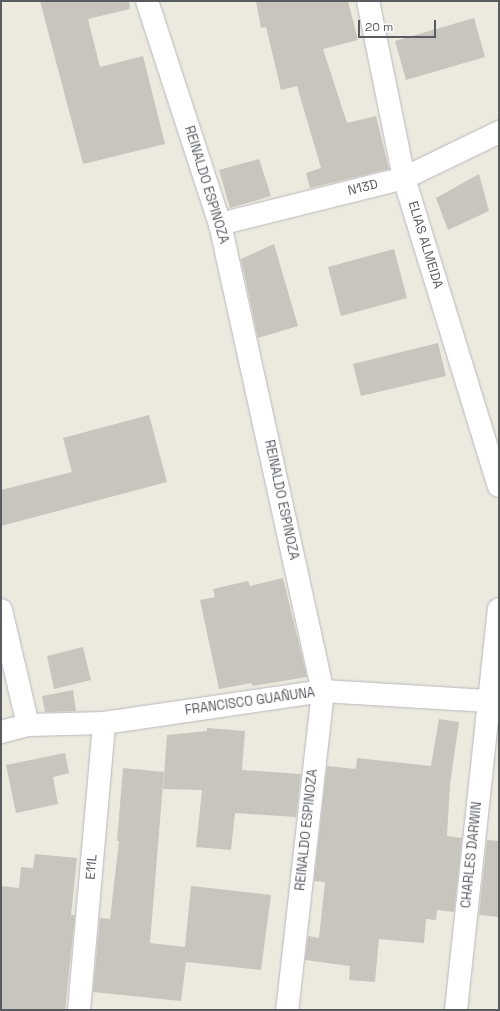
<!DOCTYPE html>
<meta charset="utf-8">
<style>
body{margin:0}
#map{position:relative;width:500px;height:1011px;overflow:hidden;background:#ece9de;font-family:"Space Grotesk",sans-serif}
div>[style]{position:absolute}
.building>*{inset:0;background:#c8c5be}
.roads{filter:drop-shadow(0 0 1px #b7b9be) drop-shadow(0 0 1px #b7b9be)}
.street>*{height:22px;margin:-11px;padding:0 11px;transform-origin:11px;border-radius:11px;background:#fff}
span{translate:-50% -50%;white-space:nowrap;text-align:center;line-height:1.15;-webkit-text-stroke:4px #fff;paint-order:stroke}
.street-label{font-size:13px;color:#585b60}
.frame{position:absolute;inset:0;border:2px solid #585b60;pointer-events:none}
.scale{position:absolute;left:358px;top:20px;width:78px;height:18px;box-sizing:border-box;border:2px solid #585b60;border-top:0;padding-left:5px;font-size:12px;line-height:14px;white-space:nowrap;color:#585b60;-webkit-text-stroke:3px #fff;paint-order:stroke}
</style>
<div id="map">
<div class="building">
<div style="clip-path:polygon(40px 1px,129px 1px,130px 9px,88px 19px,100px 67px,143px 56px,165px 144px,83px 164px)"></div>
<div style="clip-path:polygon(256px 1px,348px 1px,358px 40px,323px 49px,347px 123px,376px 116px,389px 169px,310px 188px,306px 173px,321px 168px,297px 86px,281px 90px,266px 27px,261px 28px)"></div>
<div style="clip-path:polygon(474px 18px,485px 57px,406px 80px,395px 41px)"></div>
<div style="clip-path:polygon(259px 159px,271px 196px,230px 208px,219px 170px)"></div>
<div style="clip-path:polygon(479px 174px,489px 211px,448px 230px,436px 198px)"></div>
<div style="clip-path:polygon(274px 244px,298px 326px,258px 338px,241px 259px)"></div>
<div style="clip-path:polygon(394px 249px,407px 298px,341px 316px,328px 267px)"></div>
<div style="clip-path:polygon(438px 343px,446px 376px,361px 396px,353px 364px)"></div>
<div style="clip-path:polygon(149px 415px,167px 482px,1px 526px,1px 490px,72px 472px,63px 438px)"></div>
<div style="clip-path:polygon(283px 578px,307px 677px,252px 686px,252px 683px,219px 689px,200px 600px,215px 597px,213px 589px,248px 581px,250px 586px)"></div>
<div style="clip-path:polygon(83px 647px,91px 680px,54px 689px,47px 656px)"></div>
<div style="clip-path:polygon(73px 690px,76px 711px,45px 712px,42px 696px)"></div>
<div style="clip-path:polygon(439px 719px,459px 722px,450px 784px,447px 836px,462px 838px,454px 912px,437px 910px,436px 920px,426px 919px,424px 943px,379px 939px,375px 982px,349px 980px,350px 966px,305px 960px,308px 936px,319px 938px,325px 882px,314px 881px,327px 766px,356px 769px,357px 758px,431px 766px)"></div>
<div style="clip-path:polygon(207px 728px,245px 731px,242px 770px,301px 774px,296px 817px,235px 813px,231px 850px,196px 847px,202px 790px,163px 789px,167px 735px,207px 731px)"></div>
<div style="clip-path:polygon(65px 753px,69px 773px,53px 777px,58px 804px,16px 813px,6px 765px)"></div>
<div style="clip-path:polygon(123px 768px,164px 772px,150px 943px,185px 947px,191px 886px,271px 895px,261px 970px,186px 962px,181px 1001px,93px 992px,100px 918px,110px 919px,119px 841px,117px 841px)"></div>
<div style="clip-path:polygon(487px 840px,499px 841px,499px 917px,479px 915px)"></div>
<div style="clip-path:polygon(35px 854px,77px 858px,71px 915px,75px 915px,65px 1010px,1px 1010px,1px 886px,19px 888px,21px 867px,33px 868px)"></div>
</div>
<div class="roads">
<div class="street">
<div style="left:147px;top:1px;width:235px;rotate:71.9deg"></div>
<div style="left:220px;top:224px;width:478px;rotate:77.6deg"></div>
<div style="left:323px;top:691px;width:321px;rotate:96.4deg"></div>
<div style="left:368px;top:1px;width:181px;rotate:78.5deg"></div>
<div style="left:404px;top:178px;width:322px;rotate:72.9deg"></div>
<div style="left:220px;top:224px;width:190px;rotate:-14deg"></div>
<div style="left:404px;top:178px;width:106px;rotate:-25.8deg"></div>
<div style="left:1px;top:610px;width:118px;rotate:76.8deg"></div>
<div style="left:1px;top:732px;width:28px;rotate:-15deg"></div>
<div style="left:28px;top:725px;width:76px;rotate:-1.5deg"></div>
<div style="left:104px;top:723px;width:221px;rotate:-8.3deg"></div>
<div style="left:323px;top:691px;width:165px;rotate:3.5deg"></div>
<div style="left:488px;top:701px;width:12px;rotate:20deg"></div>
<div style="left:79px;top:1010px;width:288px;rotate:-85deg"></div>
<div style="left:456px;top:1010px;width:403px;rotate:-83.9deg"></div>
</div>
</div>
<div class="street-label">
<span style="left:206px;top:185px;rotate:73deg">REINALDO ESPINOZA</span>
<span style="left:363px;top:188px;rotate:-14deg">N13D</span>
<span style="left:425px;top:245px;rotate:73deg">ELIAS ALMEIDA</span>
<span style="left:281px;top:500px;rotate:78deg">REINALDO ESPINOZA</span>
<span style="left:250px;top:702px;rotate:-8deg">FRANCISCO GUAÑUNA</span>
<span style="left:307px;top:830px;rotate:-84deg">REINALDO ESPINOZA</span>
<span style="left:472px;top:855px;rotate:-84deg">CHARLES DARWIN</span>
<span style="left:92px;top:867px;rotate:-85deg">E11L</span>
</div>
<div class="frame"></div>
<div class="scale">20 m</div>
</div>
